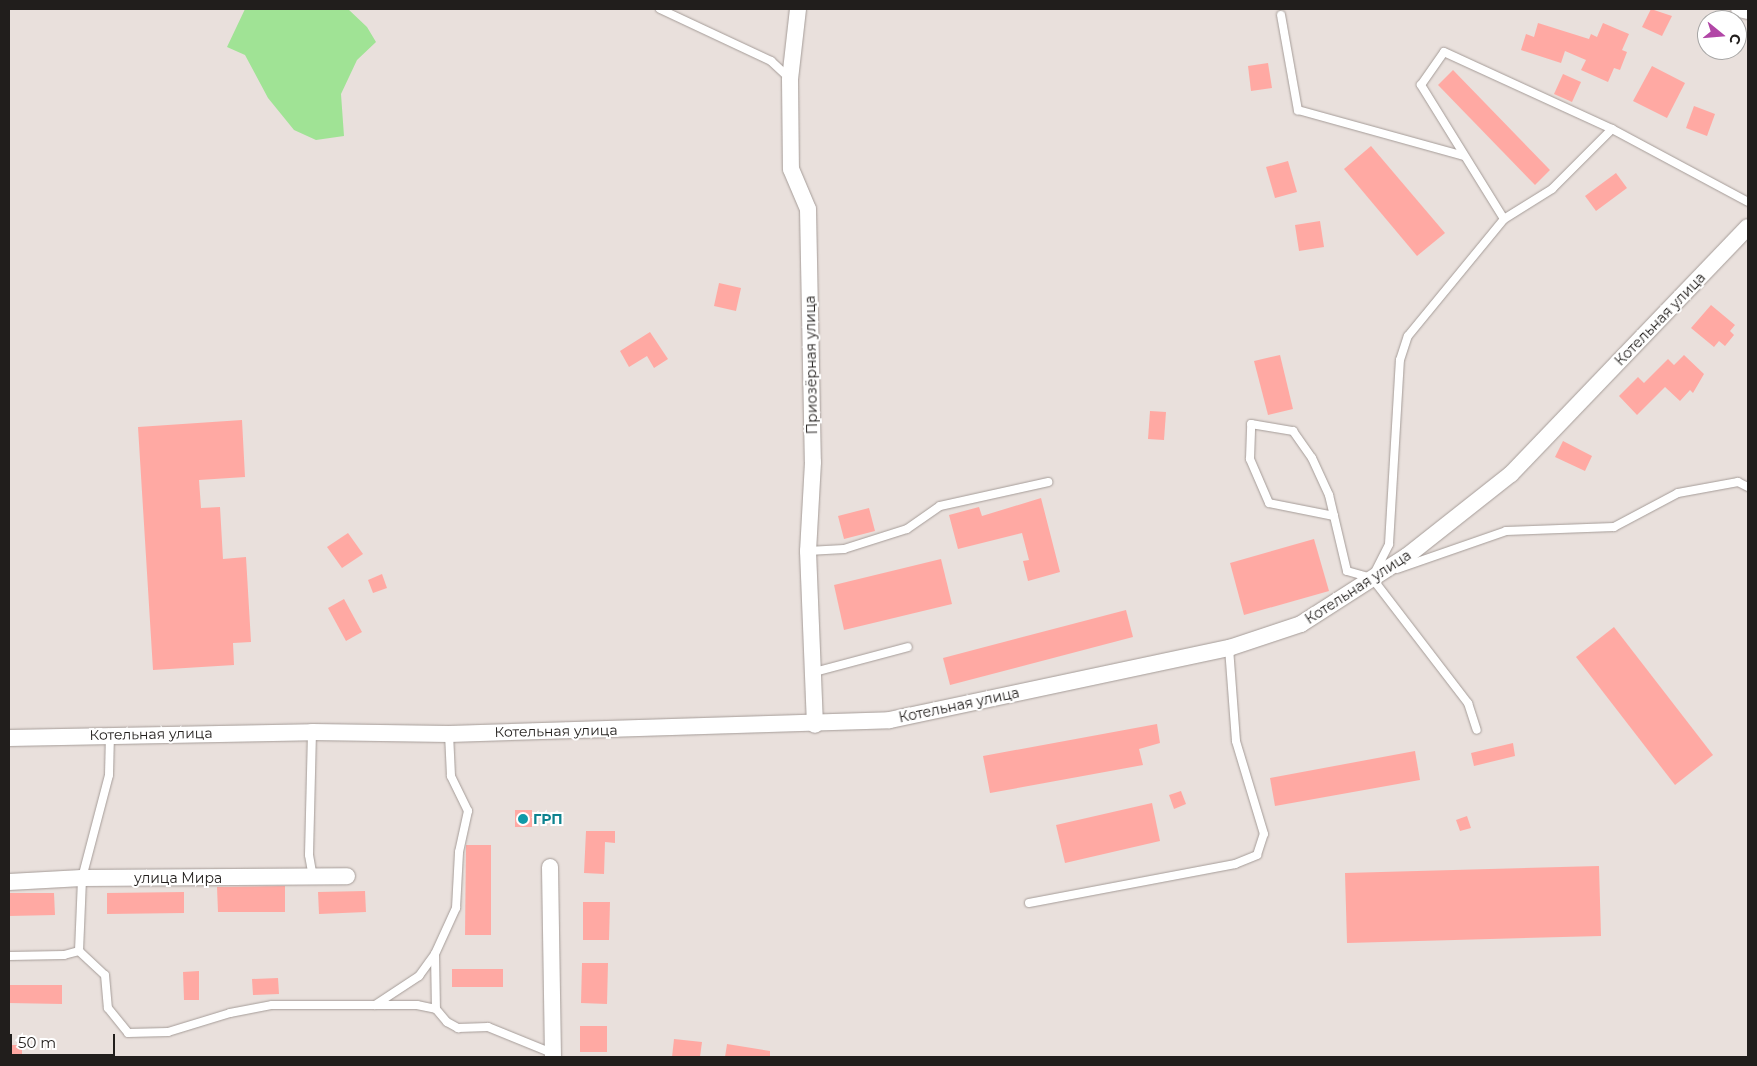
<!DOCTYPE html>
<meta charset="utf-8">
<style>
body{margin:0}
#map{position:relative;width:1757px;height:1066px;overflow:hidden;background:#e9e0dc;font-family:Montserrat,sans-serif}
div>[style]{position:absolute}
.green>*{inset:0;background:#a0e395}
.building>*{inset:0;background:#ffa9a3}
.roads{filter:drop-shadow(0 0 1px #a59c98) drop-shadow(0 0 1px #a59c98)}
.service>*{height:8px;margin:-4px;padding:0 4px;transform-origin:4px;border-radius:4px;background:#fff}
.minor>*{height:16px;margin:-8px;padding:0 8px;transform-origin:8px;border-radius:8px;background:#fff}
.dots>*{width:14px;height:14px;translate:-50% -50%;box-sizing:border-box;border:2px solid #fff;border-radius:50%}
span{translate:-50% -50%;white-space:nowrap;text-align:center;line-height:1.15;-webkit-text-stroke:4px #fff;paint-order:stroke}
.street-label{font-size:14px;color:#211e1c}
.culture-label{font-size:14px;color:#0d838f;font-weight:700}
.left{translate:0 -50%;text-align:left}
.frame{position:absolute;inset:0;border:10px solid #211e1c;pointer-events:none}
.north{position:absolute;left:1697px;top:10px;width:50px;height:50px;box-sizing:border-box;background:#fff;border:1px solid #a6a5a4;border-radius:50%;rotate:107deg;font-size:14px;font-weight:700;line-height:20px;text-align:center;color:#211e1c}
.north::after{content:'';display:block;margin:auto;width:18px;height:22px;background:#b146a6;clip-path:polygon(50% 0,100% 100%,50% 72%,0 100%)}
.scale{position:absolute;left:10px;top:1034px;width:105px;height:22px;box-sizing:border-box;border:2px solid #211e1c;border-top:0;padding-left:6px;font-size:15px;line-height:18px;white-space:nowrap;color:#211e1c;-webkit-text-stroke:4px #fff;paint-order:stroke}
</style>
<div id="map">
<div class="green">
<div style="clip-path:polygon(245px 9px,348px 9px,367px 27px,376px 42px,357px 60px,341px 94px,344px 136px,316px 140px,294px 130px,268px 98px,245px 55px,227px 47px)"></div>
</div>
<div class="building">
<div style="clip-path:polygon(1651px 9px,1672px 16px,1662px 36px,1642px 27px)"></div>
<div style="clip-path:polygon(1538px 23px,1589px 39px,1591px 34px,1597px 37px,1603px 23px,1629px 34px,1622px 50px,1627px 52px,1620px 70px,1614px 68px,1608px 82px,1581px 70px,1586px 60px,1565px 51px,1561px 63px,1521px 50px,1526px 34px,1534px 37px)"></div>
<div style="clip-path:polygon(1268px 63px,1272px 88px,1251px 91px,1248px 66px)"></div>
<div style="clip-path:polygon(1652px 66px,1685px 83px,1667px 118px,1633px 101px)"></div>
<div style="clip-path:polygon(1453px 70px,1550px 170px,1535px 185px,1438px 85px)"></div>
<div style="clip-path:polygon(1563px 74px,1581px 82px,1572px 102px,1554px 94px)"></div>
<div style="clip-path:polygon(1694px 106px,1715px 114px,1707px 136px,1686px 128px)"></div>
<div style="clip-path:polygon(1371px 146px,1445px 233px,1417px 256px,1344px 169px)"></div>
<div style="clip-path:polygon(1288px 161px,1297px 192px,1275px 198px,1266px 167px)"></div>
<div style="clip-path:polygon(1616px 173px,1627px 188px,1596px 211px,1585px 196px)"></div>
<div style="clip-path:polygon(1320px 221px,1324px 247px,1299px 251px,1295px 225px)"></div>
<div style="clip-path:polygon(719px 283px,741px 288px,736px 311px,714px 306px)"></div>
<div style="clip-path:polygon(1711px 305px,1735px 325px,1730px 331px,1734px 335px,1725px 346px,1719px 341px,1714px 347px,1691px 328px)"></div>
<div style="clip-path:polygon(650px 332px,668px 359px,654px 368px,647px 356px,629px 367px,620px 351px)"></div>
<div style="clip-path:polygon(1280px 355px,1293px 409px,1268px 415px,1254px 361px)"></div>
<div style="clip-path:polygon(1684px 355px,1704px 374px,1693px 393px,1690px 390px,1680px 401px,1665px 387px,1637px 415px,1619px 396px,1638px 377px,1644px 383px,1668px 359px,1674px 365px)"></div>
<div style="clip-path:polygon(1150px 411px,1166px 412px,1164px 440px,1148px 439px)"></div>
<div style="clip-path:polygon(242px 420px,245px 477px,199px 480px,201px 508px,220px 507px,223px 559px,246px 557px,251px 642px,233px 643px,234px 665px,153px 670px,138px 427px)"></div>
<div style="clip-path:polygon(1563px 441px,1592px 456px,1585px 471px,1555px 457px)"></div>
<div style="clip-path:polygon(1041px 498px,1060px 572px,1028px 581px,1023px 561px,1029px 560px,1022px 533px,958px 549px,949px 515px,979px 507px,982px 516px)"></div>
<div style="clip-path:polygon(869px 508px,875px 531px,844px 539px,838px 516px)"></div>
<div style="clip-path:polygon(348px 533px,363px 554px,342px 568px,327px 547px)"></div>
<div style="clip-path:polygon(1314px 539px,1329px 591px,1244px 615px,1230px 563px)"></div>
<div style="clip-path:polygon(941px 559px,952px 604px,844px 630px,834px 585px)"></div>
<div style="clip-path:polygon(382px 574px,387px 588px,373px 593px,368px 580px)"></div>
<div style="clip-path:polygon(344px 599px,362px 632px,346px 641px,328px 608px)"></div>
<div style="clip-path:polygon(1126px 610px,1133px 637px,950px 685px,943px 658px)"></div>
<div style="clip-path:polygon(1614px 627px,1713px 755px,1675px 785px,1576px 657px)"></div>
<div style="clip-path:polygon(1157px 724px,1160px 743px,1139px 749px,1143px 765px,990px 793px,983px 756px)"></div>
<div style="clip-path:polygon(1513px 743px,1515px 756px,1474px 766px,1471px 753px)"></div>
<div style="clip-path:polygon(1415px 751px,1420px 780px,1275px 806px,1270px 778px)"></div>
<div style="clip-path:polygon(1181px 791px,1186px 804px,1174px 809px,1169px 795px)"></div>
<div style="clip-path:polygon(1152px 803px,1160px 841px,1065px 863px,1056px 825px)"></div>
<div style="clip-path:polygon(515px 810px,532px 810px,532px 827px,515px 827px)"></div>
<div style="clip-path:polygon(1467px 816px,1471px 828px,1460px 831px,1456px 820px)"></div>
<div style="clip-path:polygon(586px 831px,615px 831px,615px 843px,605px 842px,604px 874px,584px 873px)"></div>
<div style="clip-path:polygon(466px 845px,491px 845px,491px 935px,465px 935px)"></div>
<div style="clip-path:polygon(1599px 866px,1601px 936px,1347px 943px,1345px 873px)"></div>
<div style="clip-path:polygon(285px 886px,285px 912px,218px 912px,217px 887px)"></div>
<div style="clip-path:polygon(365px 891px,366px 912px,319px 914px,318px 892px)"></div>
<div style="clip-path:polygon(184px 892px,184px 913px,107px 914px,107px 893px)"></div>
<div style="clip-path:polygon(9px 893px,54px 893px,55px 915px,9px 916px)"></div>
<div style="clip-path:polygon(583px 902px,610px 902px,609px 940px,583px 940px)"></div>
<div style="clip-path:polygon(582px 963px,608px 963px,607px 1004px,581px 1003px)"></div>
<div style="clip-path:polygon(452px 969px,503px 969px,503px 987px,452px 987px)"></div>
<div style="clip-path:polygon(199px 971px,199px 1000px,184px 1000px,183px 972px)"></div>
<div style="clip-path:polygon(278px 978px,279px 994px,253px 995px,252px 979px)"></div>
<div style="clip-path:polygon(9px 985px,62px 985px,62px 1004px,9px 1003px)"></div>
<div style="clip-path:polygon(580px 1026px,607px 1026px,607px 1052px,580px 1052px)"></div>
<div style="clip-path:polygon(674px 1039px,702px 1042px,700px 1057px,672px 1057px)"></div>
<div style="clip-path:polygon(727px 1044px,770px 1051px,770px 1057px,725px 1057px)"></div>
<div style="clip-path:polygon(9px 1045px,22px 1045px,22px 1057px,9px 1057px)"></div>
</div>
<div class="roads">
<div class="service">
<div style="left:660px;top:9px;width:123px;rotate:25.1deg"></div>
<div style="left:771px;top:61px;width:25px;rotate:43deg"></div>
<div style="left:1281px;top:15px;width:97px;rotate:79.9deg"></div>
<div style="left:1298px;top:110px;width:172px;rotate:15.5deg"></div>
<div style="left:1504px;top:219px;width:158px;rotate:-121.8deg"></div>
<div style="left:1421px;top:85px;width:40px;rotate:-55.1deg"></div>
<div style="left:1444px;top:52px;width:185px;rotate:24.6deg"></div>
<div style="left:1334px;top:516px;width:66px;rotate:-168.7deg"></div>
<div style="left:1269px;top:503px;width:48px;rotate:-113.4deg"></div>
<div style="left:1250px;top:459px;width:35px;rotate:-88deg"></div>
<div style="left:1251px;top:424px;width:43px;rotate:9.5deg"></div>
<div style="left:1293px;top:431px;width:33px;rotate:55deg"></div>
<div style="left:1312px;top:458px;width:41px;rotate:65.3deg"></div>
<div style="left:1329px;top:495px;width:78px;rotate:76.7deg"></div>
<div style="left:1347px;top:571px;width:26px;rotate:16deg"></div>
<div style="left:1372px;top:578px;width:158px;rotate:52.5deg"></div>
<div style="left:1468px;top:703px;width:28px;rotate:72deg"></div>
<div style="left:808px;top:551px;width:36px;rotate:-3deg"></div>
<div style="left:844px;top:549px;width:66px;rotate:-17.6deg"></div>
<div style="left:907px;top:529px;width:40px;rotate:-34.9deg"></div>
<div style="left:940px;top:506px;width:111px;rotate:-12.5deg"></div>
<div style="left:1397px;top:569px;width:115px;rotate:-19.2deg"></div>
<div style="left:1506px;top:531px;width:108px;rotate:-2.1deg"></div>
<div style="left:1614px;top:527px;width:72px;rotate:-28deg"></div>
<div style="left:1678px;top:493px;width:61px;rotate:-10.4deg"></div>
<div style="left:1738px;top:482px;width:11px;rotate:27deg"></div>
<div style="left:1375px;top:572px;width:31px;rotate:-63deg"></div>
<div style="left:1389px;top:544px;width:184px;rotate:-86.6deg"></div>
<div style="left:1400px;top:360px;width:25px;rotate:-72deg"></div>
<div style="left:1408px;top:336px;width:151px;rotate:-50.6deg"></div>
<div style="left:1504px;top:219px;width:57px;rotate:-32deg"></div>
<div style="left:1552px;top:189px;width:85px;rotate:-45deg"></div>
<div style="left:1612px;top:129px;width:154px;rotate:28.2deg"></div>
<div style="left:814px;top:672px;width:97px;rotate:-14.9deg"></div>
<div style="left:312px;top:732px;width:123px;rotate:91.4deg"></div>
<div style="left:309px;top:855px;width:22px;rotate:80deg"></div>
<div style="left:1029px;top:903px;width:210px;rotate:-10.7deg"></div>
<div style="left:1235px;top:864px;width:24px;rotate:-22deg"></div>
<div style="left:1257px;top:855px;width:22px;rotate:-72deg"></div>
<div style="left:1264px;top:834px;width:97px;rotate:-106.8deg"></div>
<div style="left:1236px;top:741px;width:93px;rotate:-94.3deg"></div>
<div style="left:79px;top:951px;width:35px;rotate:43deg"></div>
<div style="left:105px;top:975px;width:33px;rotate:85deg"></div>
<div style="left:108px;top:1008px;width:32px;rotate:51deg"></div>
<div style="left:128px;top:1033px;width:40px;rotate:-1.4deg"></div>
<div style="left:168px;top:1032px;width:65px;rotate:-17deg"></div>
<div style="left:230px;top:1013px;width:43px;rotate:-10.8deg"></div>
<div style="left:272px;top:1005px;width:103px"></div>
<div style="left:375px;top:1005px;width:53px;rotate:-33.4deg"></div>
<div style="left:419px;top:976px;width:27px;rotate:-54deg"></div>
<div style="left:435px;top:954px;width:51px;rotate:-65.5deg"></div>
<div style="left:456px;top:908px;width:56px;rotate:-86.9deg"></div>
<div style="left:459px;top:852px;width:42px;rotate:-77.6deg"></div>
<div style="left:468px;top:811px;width:39px;rotate:-116deg"></div>
<div style="left:451px;top:776px;width:42px;rotate:-92.7deg"></div>
<div style="left:435px;top:954px;width:55px;rotate:89deg"></div>
<div style="left:9px;top:956px;width:55px;rotate:-1deg"></div>
<div style="left:64px;top:955px;width:16px;rotate:-15deg"></div>
<div style="left:79px;top:951px;width:73px;rotate:-87.6deg"></div>
<div style="left:82px;top:878px;width:106px;rotate:-75.3deg"></div>
<div style="left:109px;top:775px;width:40px;rotate:-88.6deg"></div>
<div style="left:375px;top:1005px;width:42px"></div>
<div style="left:417px;top:1005px;width:19px;rotate:12deg"></div>
<div style="left:436px;top:1009px;width:17px;rotate:50deg"></div>
<div style="left:447px;top:1022px;width:13px;rotate:29deg"></div>
<div style="left:458px;top:1028px;width:30px;rotate:-2deg"></div>
<div style="left:488px;top:1027px;width:69px;rotate:22.1deg"></div>
</div>
<div class="minor">
<div style="left:798px;top:9px;width:70px;rotate:96.5deg"></div>
<div style="left:790px;top:79px;width:90px;rotate:89.4deg"></div>
<div style="left:791px;top:169px;width:43px;rotate:67deg"></div>
<div style="left:808px;top:209px;width:253px;rotate:88.9deg"></div>
<div style="left:813px;top:462px;width:89px;rotate:93.2deg"></div>
<div style="left:808px;top:551px;width:174px;rotate:87.7deg"></div>
<div style="left:1739px;top:9px;width:9px;rotate:13deg"></div>
<div style="left:9px;top:738px;width:303px;rotate:-1.1deg"></div>
<div style="left:312px;top:732px;width:137px;rotate:0.8deg"></div>
<div style="left:449px;top:734px;width:441px;rotate:-1.8deg"></div>
<div style="left:890px;top:720px;width:347px;rotate:-12deg"></div>
<div style="left:1229px;top:648px;width:76px;rotate:-18.4deg"></div>
<div style="left:1301px;top:624px;width:126px;rotate:-32.7deg"></div>
<div style="left:1407px;top:556px;width:132px;rotate:-38.3deg"></div>
<div style="left:1511px;top:474px;width:342px;rotate:-46.2deg"></div>
<div style="left:550px;top:867px;width:190px;rotate:89.1deg"></div>
<div style="left:9px;top:882px;width:73px;rotate:-3.1deg"></div>
<div style="left:82px;top:878px;width:265px;rotate:-0.4deg"></div>
</div>
</div>
<div class="dots">
<div style="left:523px;top:819px;background:#0f9aa8"></div>
</div>
<div class="street-label">
<span style="left:1660px;top:319px;rotate:-46deg">Котельная улица</span>
<span style="left:811px;top:365px;rotate:-91deg">Приозёрная улица</span>
<span style="left:1358px;top:587px;rotate:-33deg">Котельная улица</span>
<span style="left:959px;top:705px;rotate:-12deg">Котельная улица</span>
<span style="left:556px;top:731px;rotate:-1deg">Котельная улица</span>
<span style="left:151px;top:734px;rotate:-1deg">Котельная улица</span>
<span style="left:178px;top:878px">улица Мира</span>
</div>
<div class="culture-label">
<span class="left" style="left:533px;top:819px">ГРП</span>
</div>
<div class="frame"></div>
<div class="north">С</div>
<div class="scale">50 m</div>
</div>
